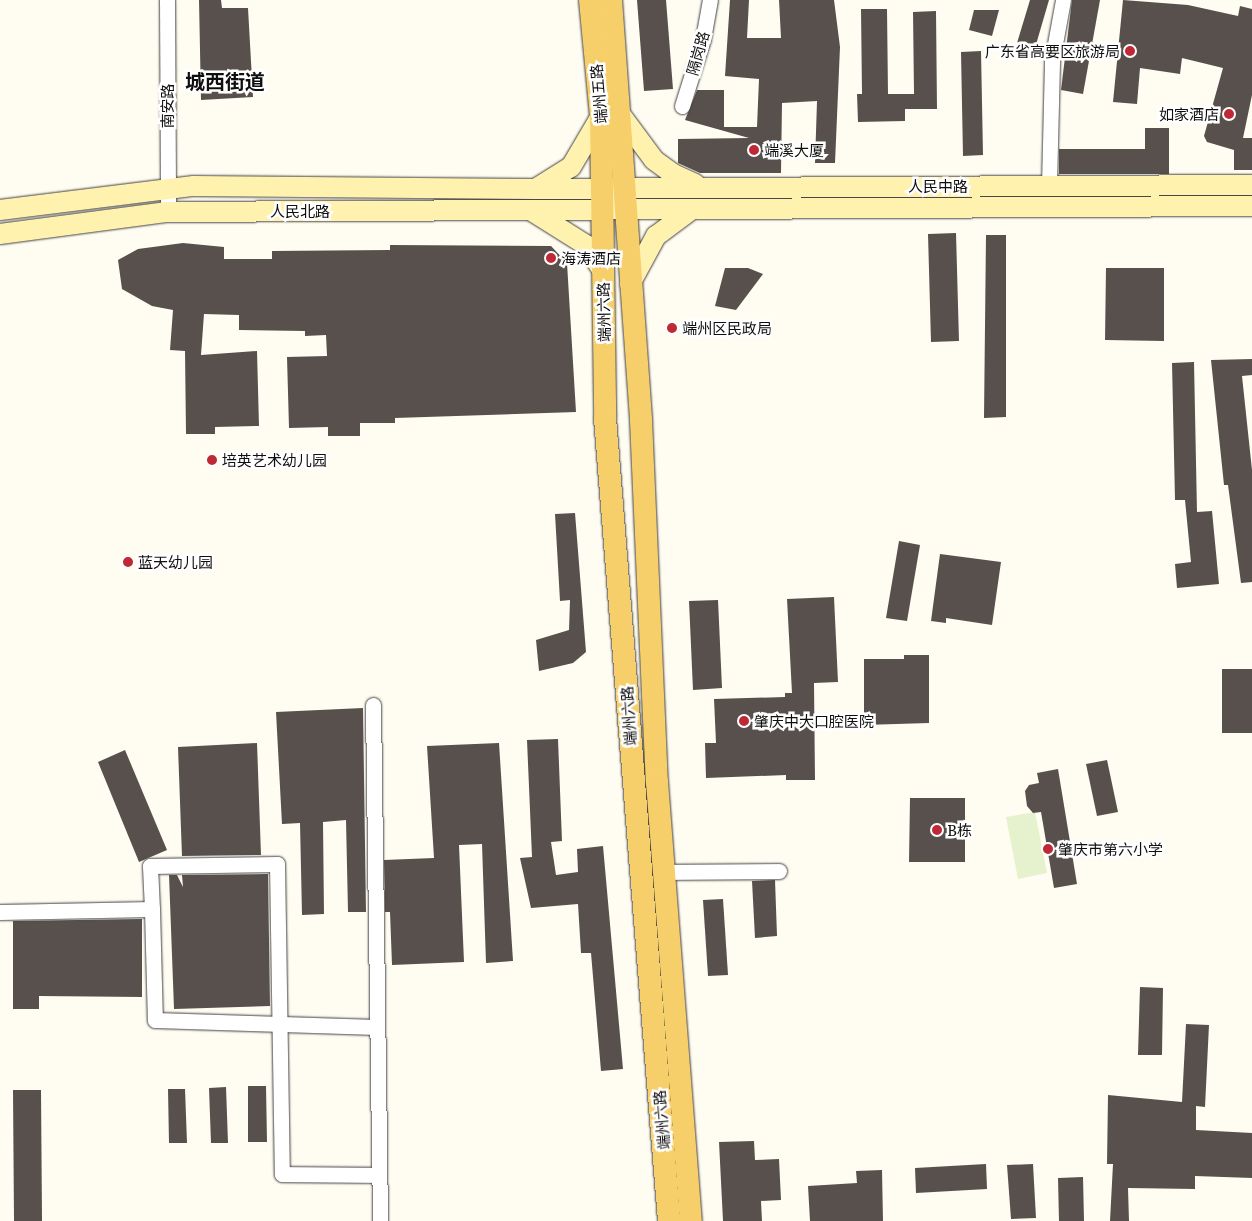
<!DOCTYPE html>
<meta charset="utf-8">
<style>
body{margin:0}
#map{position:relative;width:1252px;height:1221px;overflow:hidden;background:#fffcf2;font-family:Literata,"Noto Sans SC",serif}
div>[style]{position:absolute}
.pitch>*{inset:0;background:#e6f1cd}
.building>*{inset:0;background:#58504c}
.roads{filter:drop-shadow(0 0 1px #424242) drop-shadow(0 0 1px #424242)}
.street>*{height:15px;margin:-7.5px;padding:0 7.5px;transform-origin:7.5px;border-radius:7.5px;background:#fff}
.secondary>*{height:20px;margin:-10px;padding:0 10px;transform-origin:10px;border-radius:10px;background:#fef2ae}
.primary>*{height:22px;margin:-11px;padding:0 11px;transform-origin:11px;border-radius:11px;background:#f7cf6a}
.dots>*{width:14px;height:14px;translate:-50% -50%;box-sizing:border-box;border:2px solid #fff;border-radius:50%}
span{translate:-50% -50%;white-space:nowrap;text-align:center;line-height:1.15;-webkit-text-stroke:5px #fff;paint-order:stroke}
.poi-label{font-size:15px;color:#0f0f0f}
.right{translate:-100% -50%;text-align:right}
.left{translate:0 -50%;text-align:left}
.street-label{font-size:15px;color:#0f0f0f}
.district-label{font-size:20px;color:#0f0f0f;font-weight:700}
</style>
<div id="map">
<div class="pitch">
<div style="clip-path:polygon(1035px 812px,1047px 873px,1018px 879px,1006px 817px)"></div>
</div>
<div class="building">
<div style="clip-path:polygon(199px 0,221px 0,222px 8px,248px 8px,253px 97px,201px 100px)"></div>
<div style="clip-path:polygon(637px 0,666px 0,673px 89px,644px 91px)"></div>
<div style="clip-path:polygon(730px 0,749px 0,747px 38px,781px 38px,779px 0,834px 0,840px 47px,835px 163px,815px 163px,817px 101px,782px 103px,781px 173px,700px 173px,678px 163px,678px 139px,749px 138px,685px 120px,697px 90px,724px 90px,724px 127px,757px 127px,759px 79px,725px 76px)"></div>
<div style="clip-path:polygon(1030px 0,1049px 0,1035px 48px,1017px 43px)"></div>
<div style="clip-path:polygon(1072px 0,1100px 0,1083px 94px,1061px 90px)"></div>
<div style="clip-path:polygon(1123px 0,1188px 5px,1238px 16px,1240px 6px,1252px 9px,1252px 95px,1243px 138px,1252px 138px,1252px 170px,1234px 170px,1234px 150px,1207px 142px,1204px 136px,1223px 68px,1182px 58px,1180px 74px,1140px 68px,1137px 104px,1113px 102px)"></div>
<div style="clip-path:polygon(861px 9px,887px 9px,888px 94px,914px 94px,913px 12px,936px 11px,937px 109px,905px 109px,905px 121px,858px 122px,857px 94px,862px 94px)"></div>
<div style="clip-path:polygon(974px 10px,999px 10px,992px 36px,969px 30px)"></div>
<div style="clip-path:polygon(981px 51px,983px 155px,963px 156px,961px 52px)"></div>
<div style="clip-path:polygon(1145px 128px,1169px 128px,1169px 174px,1059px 174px,1059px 149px,1145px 149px)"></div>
<div style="clip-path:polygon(956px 233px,959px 341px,931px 342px,928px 234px)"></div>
<div style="clip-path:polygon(986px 235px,1006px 235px,1006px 417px,984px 418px)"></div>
<div style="clip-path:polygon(183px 243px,224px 247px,224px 259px,272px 259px,272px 251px,390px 250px,390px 245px,551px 246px,567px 263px,576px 412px,395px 418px,395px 423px,360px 423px,360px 436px,328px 436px,328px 427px,289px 428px,287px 357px,327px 356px,326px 335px,305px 336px,305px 331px,239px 330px,239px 315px,204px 314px,201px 355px,257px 351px,259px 426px,215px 427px,215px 434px,186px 434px,185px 351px,170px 350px,173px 310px,152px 306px,122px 289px,118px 260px,138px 249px)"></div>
<div style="clip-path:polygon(725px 268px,748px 268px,763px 274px,736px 310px,715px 306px)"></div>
<div style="clip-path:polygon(1106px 268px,1164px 268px,1164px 341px,1105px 340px)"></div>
<div style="clip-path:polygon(1252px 359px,1252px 375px,1242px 376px,1252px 470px,1252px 582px,1241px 583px,1228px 485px,1224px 485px,1211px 360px)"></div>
<div style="clip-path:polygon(1194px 362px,1197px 512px,1212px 511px,1219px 584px,1177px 588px,1175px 564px,1191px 562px,1185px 500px,1175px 500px,1172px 363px)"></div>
<div style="clip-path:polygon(575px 513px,586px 652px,573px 663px,539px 671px,536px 640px,569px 630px,570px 600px,560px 601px,555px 514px)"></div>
<div style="clip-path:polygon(899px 541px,920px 545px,907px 621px,886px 618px)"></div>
<div style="clip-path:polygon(940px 554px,1001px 562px,992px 625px,946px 618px,946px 623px,931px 621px)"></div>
<div style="clip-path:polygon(834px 597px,838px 682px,814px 683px,815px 780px,786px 780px,786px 775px,706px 778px,705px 743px,716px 743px,714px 699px,785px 697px,785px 693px,792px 693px,787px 599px)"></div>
<div style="clip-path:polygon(718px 600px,722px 688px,693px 690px,689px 601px)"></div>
<div style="clip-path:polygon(904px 655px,929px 655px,929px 723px,864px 725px,864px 659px,904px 659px)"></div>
<div style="clip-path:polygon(1222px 669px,1252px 669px,1252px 733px,1222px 733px)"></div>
<div style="clip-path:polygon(363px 708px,366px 912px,348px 912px,346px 820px,323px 822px,324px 914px,302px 915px,300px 823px,282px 824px,276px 712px)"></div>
<div style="clip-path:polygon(558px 739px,562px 841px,551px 842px,556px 875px,578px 872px,577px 849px,603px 846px,623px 1069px,601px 1071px,591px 953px,581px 953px,578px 904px,531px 908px,520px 858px,532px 857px,527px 740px)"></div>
<div style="clip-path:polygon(257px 743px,261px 855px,182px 856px,178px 747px)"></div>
<div style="clip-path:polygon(499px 743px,513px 961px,486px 963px,482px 844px,459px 845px,464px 962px,392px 965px,390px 912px,385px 912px,384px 860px,434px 858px,427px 746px)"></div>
<div style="clip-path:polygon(125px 750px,167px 850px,139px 862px,98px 762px)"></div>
<div style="clip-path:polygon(1107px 760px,1118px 812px,1097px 816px,1086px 764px)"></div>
<div style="clip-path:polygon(1058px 769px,1077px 884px,1054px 888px,1041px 812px,1033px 813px,1027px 806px,1025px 791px,1029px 785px,1039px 783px,1037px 773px)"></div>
<div style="clip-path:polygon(910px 798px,965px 798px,965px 862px,909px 862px)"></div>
<div style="clip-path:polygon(268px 874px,270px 1006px,174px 1009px,169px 875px,177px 875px,183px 887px,182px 875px)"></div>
<div style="clip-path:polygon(775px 880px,777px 936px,755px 938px,752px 881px)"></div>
<div style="clip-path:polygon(723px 899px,728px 975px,708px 976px,703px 900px)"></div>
<div style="clip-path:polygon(142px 919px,142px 997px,39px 996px,39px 1009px,13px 1009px,13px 921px)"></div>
<div style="clip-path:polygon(1140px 987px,1163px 988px,1162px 1055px,1138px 1055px)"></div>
<div style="clip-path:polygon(1186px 1024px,1209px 1025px,1205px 1107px,1196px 1106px,1196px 1130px,1252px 1133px,1252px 1178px,1195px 1176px,1195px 1189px,1128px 1188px,1129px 1221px,1110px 1221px,1113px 1164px,1107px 1164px,1108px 1095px,1182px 1102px)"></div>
<div style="clip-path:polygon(248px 1086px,266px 1086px,267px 1142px,248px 1142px)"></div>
<div style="clip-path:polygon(226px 1087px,228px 1143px,211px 1143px,209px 1088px)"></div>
<div style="clip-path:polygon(168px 1089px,185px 1089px,187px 1143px,169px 1143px)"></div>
<div style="clip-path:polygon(13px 1090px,41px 1090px,42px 1221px,14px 1221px)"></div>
<div style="clip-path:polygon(754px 1141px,755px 1160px,779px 1159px,781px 1200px,761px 1201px,762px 1221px,723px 1221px,719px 1142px)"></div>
<div style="clip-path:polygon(986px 1164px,987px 1189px,916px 1193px,915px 1168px)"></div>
<div style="clip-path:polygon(1033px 1164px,1036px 1218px,1011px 1219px,1007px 1165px)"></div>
<div style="clip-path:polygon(882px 1170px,883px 1221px,810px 1221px,808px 1186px,857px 1183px,856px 1171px)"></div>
<div style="clip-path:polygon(1083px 1177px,1084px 1221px,1059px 1221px,1058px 1178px)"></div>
</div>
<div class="roads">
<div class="street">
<div style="left:167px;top:0;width:212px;rotate:89.7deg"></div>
<div style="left:682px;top:106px;width:70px;rotate:-72.6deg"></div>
<div style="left:703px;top:39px;width:40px;rotate:-80deg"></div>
<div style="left:1049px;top:185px;width:125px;rotate:-88.6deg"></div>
<div style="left:1052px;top:60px;width:61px;rotate:-79.6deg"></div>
<div style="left:373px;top:705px;width:516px;rotate:89.22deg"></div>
<div style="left:664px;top:872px;width:115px;rotate:-0.5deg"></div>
<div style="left:152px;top:909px;width:43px;rotate:-92.7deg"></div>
<div style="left:150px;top:866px;width:127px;rotate:-0.9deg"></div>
<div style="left:277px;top:864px;width:310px;rotate:89.1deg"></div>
<div style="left:282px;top:1174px;width:97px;rotate:0.6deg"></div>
<div style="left:0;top:912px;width:152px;rotate:-1.1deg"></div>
<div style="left:152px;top:909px;width:111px;rotate:88.5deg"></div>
<div style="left:155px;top:1020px;width:222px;rotate:1.8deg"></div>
</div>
<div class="secondary">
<div style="left:620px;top:114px;width:57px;rotate:53.5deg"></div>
<div style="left:654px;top:160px;width:24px;rotate:36deg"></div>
<div style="left:673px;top:174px;width:24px;rotate:24deg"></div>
<div style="left:537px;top:188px;width:40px;rotate:-32deg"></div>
<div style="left:571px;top:167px;width:59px;rotate:-59.5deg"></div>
<div style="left:0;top:210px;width:195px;rotate:-7.1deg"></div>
<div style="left:194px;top:186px;width:341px;rotate:0.5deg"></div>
<div style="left:535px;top:189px;width:717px;rotate:-0.32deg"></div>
<div style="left:532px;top:211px;width:64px;rotate:32.2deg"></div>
<div style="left:586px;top:245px;width:30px;rotate:57deg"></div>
<div style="left:0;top:234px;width:169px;rotate:-7.5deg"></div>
<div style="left:168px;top:212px;width:1084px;rotate:-0.32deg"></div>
<div style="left:630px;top:284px;width:55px;rotate:-61.6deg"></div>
<div style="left:656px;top:236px;width:44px;rotate:-36.6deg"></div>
</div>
<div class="primary">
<div style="left:590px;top:0;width:117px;rotate:84.6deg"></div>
<div style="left:601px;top:116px;width:302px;rotate:89.2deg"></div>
<div style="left:605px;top:418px;width:806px;rotate:85.44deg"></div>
<div style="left:611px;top:0;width:421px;rotate:85.9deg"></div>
<div style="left:641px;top:420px;width:362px;rotate:87.5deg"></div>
<div style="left:657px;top:782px;width:440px;rotate:85.6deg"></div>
</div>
</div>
<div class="dots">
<div style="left:1130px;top:51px;background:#bf2835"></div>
<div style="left:1229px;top:114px;background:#bf2835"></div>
<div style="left:754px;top:150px;background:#bf2835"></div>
<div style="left:551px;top:258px;background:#bf2835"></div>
<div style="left:672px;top:328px;background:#bf2835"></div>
<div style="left:212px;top:460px;background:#bf2835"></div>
<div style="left:128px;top:562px;background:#bf2835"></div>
<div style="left:744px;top:721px;background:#bf2835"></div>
<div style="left:937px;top:830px;background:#bf2835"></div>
<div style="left:1048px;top:849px;background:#bf2835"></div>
</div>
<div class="poi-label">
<span class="right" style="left:1120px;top:51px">广东省高要区旅游局</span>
<span class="right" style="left:1219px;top:114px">如家酒店</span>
<span class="left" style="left:764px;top:150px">端溪大厦</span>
<span class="left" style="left:561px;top:258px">海涛酒店</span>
<span class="left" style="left:682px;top:328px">端州区民政局</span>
<span class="left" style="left:222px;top:460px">培英艺术幼儿园</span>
<span class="left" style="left:138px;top:562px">蓝天幼儿园</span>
<span class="left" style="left:754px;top:721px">肇庆中大口腔医院</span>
<span class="left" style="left:947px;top:830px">B栋</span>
<span class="left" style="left:1058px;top:849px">肇庆市第六小学</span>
</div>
<div class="street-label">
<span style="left:697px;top:53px;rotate:-74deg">隔岗路</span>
<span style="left:598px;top:94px;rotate:-95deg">端州五路</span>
<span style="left:167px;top:106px;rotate:-90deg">南安路</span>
<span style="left:938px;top:186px">人民中路</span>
<span style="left:300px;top:211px">人民北路</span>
<span style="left:603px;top:312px;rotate:-91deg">端州六路</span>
<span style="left:628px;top:716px;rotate:-94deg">端州六路</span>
<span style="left:661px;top:1120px;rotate:-95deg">端州六路</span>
</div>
<div class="district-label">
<span style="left:225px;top:80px">城西街道</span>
</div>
</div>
